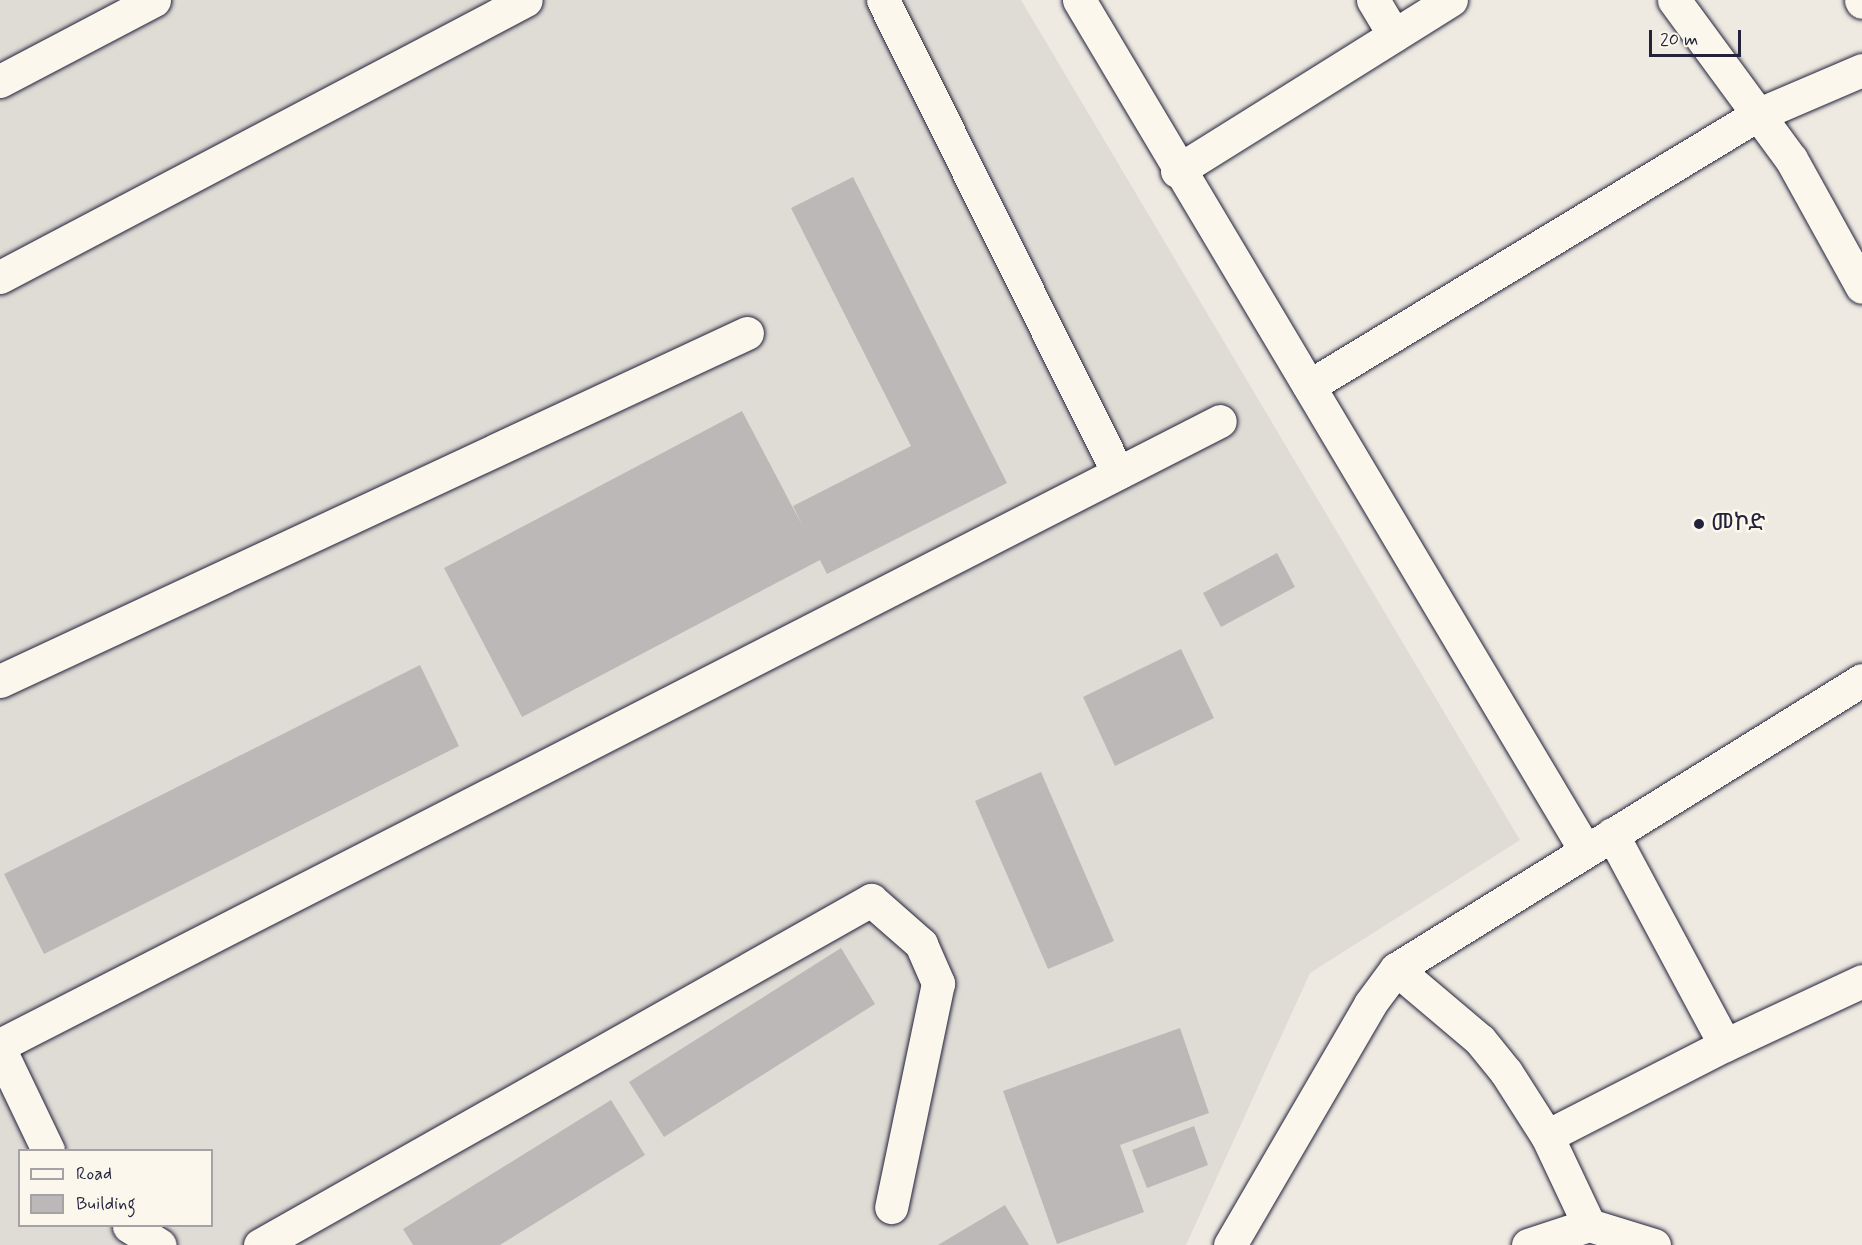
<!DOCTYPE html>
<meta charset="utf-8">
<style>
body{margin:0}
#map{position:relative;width:1862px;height:1245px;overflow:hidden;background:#eeeae2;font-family:Mynerve,"Noto Sans Ethiopic",sans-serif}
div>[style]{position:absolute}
.built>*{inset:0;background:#dfdbd5}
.building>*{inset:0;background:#bcb8b8}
.roads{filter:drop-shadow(0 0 2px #22223b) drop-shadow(0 0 2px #22223b)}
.minor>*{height:33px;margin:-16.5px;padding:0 16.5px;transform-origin:16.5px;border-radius:16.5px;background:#fbf7ec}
.dots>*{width:16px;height:16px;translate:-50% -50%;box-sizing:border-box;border:3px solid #fbf7ec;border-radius:50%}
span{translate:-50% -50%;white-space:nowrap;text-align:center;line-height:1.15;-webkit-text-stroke:5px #fbf7ec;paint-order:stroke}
.poi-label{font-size:24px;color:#22223b}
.left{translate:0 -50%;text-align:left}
.legend{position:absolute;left:18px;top:1149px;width:195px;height:78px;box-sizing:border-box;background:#fbf7ec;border:2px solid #a4a2a5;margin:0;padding:8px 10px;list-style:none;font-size:18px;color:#22223b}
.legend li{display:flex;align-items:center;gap:12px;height:30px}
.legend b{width:30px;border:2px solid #a4a2a5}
.scale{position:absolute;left:1649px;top:30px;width:92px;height:27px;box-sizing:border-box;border:3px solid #22223b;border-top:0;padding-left:8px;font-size:18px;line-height:21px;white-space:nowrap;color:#22223b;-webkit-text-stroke:4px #fbf7ec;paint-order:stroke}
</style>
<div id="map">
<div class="built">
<div style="clip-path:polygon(evenodd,0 0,1021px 0,1520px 840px,1310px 973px,1186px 1245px,0 1245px,0 0,20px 1150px,212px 1150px,212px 1226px,20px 1226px,20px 1150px)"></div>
</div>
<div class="building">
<div style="clip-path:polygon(853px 177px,1007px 483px,827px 574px,820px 560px,522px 717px,444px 568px,742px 411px,803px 527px,793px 506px,911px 446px,791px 208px)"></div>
<div style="clip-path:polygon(1277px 553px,1295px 587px,1221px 627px,1203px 593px)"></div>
<div style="clip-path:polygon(1181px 649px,1214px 718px,1115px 766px,1083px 697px)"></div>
<div style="clip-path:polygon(420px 665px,459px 746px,44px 954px,4px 874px)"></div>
<div style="clip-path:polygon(1041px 772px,1114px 941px,1048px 969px,975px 801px)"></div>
<div style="clip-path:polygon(841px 948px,875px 1004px,664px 1137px,629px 1082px)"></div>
<div style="clip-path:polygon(1180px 1028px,1209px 1113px,1120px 1145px,1144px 1212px,1057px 1244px,1003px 1091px)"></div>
<div style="clip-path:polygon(611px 1100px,645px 1155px,500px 1245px,413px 1245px,403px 1229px)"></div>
<div style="clip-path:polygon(1194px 1126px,1208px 1165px,1147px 1188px,1132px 1150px)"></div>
<div style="clip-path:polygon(1005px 1205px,1029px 1245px,938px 1245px)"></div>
</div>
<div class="roads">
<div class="minor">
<div style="left:883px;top:0;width:528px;rotate:63.58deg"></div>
<div style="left:1079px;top:0;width:989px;rotate:59.23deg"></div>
<div style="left:1373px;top:0;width:41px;rotate:59deg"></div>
<div style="left:1674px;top:0;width:197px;rotate:53.7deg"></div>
<div style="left:1791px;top:159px;width:146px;rotate:61deg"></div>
<div style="left:1861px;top:0;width:2px;rotate:63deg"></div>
<div style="left:0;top:81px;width:174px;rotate:-27.7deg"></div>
<div style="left:1177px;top:171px;width:323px;rotate:-32deg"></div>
<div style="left:0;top:277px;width:594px;rotate:-27.77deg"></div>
<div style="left:1309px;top:386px;width:524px;rotate:-31.17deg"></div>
<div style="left:1757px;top:115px;width:114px;rotate:-23.2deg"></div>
<div style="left:0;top:681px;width:824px;rotate:-24.98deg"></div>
<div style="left:1612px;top:834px;width:239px;rotate:61.8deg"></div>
<div style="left:1725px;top:1045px;width:151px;rotate:-25deg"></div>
<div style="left:1396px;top:969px;width:110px;rotate:40.2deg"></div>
<div style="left:1480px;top:1040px;width:41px;rotate:50.9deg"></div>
<div style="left:1506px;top:1072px;width:76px;rotate:57.4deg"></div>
<div style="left:1547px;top:1136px;width:98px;rotate:64.7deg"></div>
<div style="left:1589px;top:1225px;width:68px;rotate:17.1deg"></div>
<div style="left:0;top:1045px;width:1370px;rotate:-27.09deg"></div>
<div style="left:0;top:1050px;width:111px;rotate:64.4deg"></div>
<div style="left:1547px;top:1136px;width:200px;rotate:-27.1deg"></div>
<div style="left:129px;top:1226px;width:36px;rotate:32deg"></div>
<div style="left:260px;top:1245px;width:702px;rotate:-29.45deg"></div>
<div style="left:871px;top:900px;width:67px;rotate:41.3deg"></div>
<div style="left:921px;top:944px;width:43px;rotate:66.4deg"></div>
<div style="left:938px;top:983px;width:229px;rotate:101.8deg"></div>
<div style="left:1230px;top:1245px;width:279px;rotate:-59.8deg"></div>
<div style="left:1370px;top:1004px;width:44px;rotate:-53.4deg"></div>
<div style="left:1396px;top:969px;width:548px;rotate:-31.81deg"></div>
<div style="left:1528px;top:1245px;width:64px;rotate:-18.2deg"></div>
</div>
</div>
<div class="dots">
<div style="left:1699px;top:524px;background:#22223b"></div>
</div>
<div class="poi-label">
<span class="left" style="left:1711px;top:524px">መኮድ</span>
</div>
<ul class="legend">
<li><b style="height:8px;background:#fbf7ec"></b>Road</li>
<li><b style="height:16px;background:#bcb8b8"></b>Building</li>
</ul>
<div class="scale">20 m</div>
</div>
